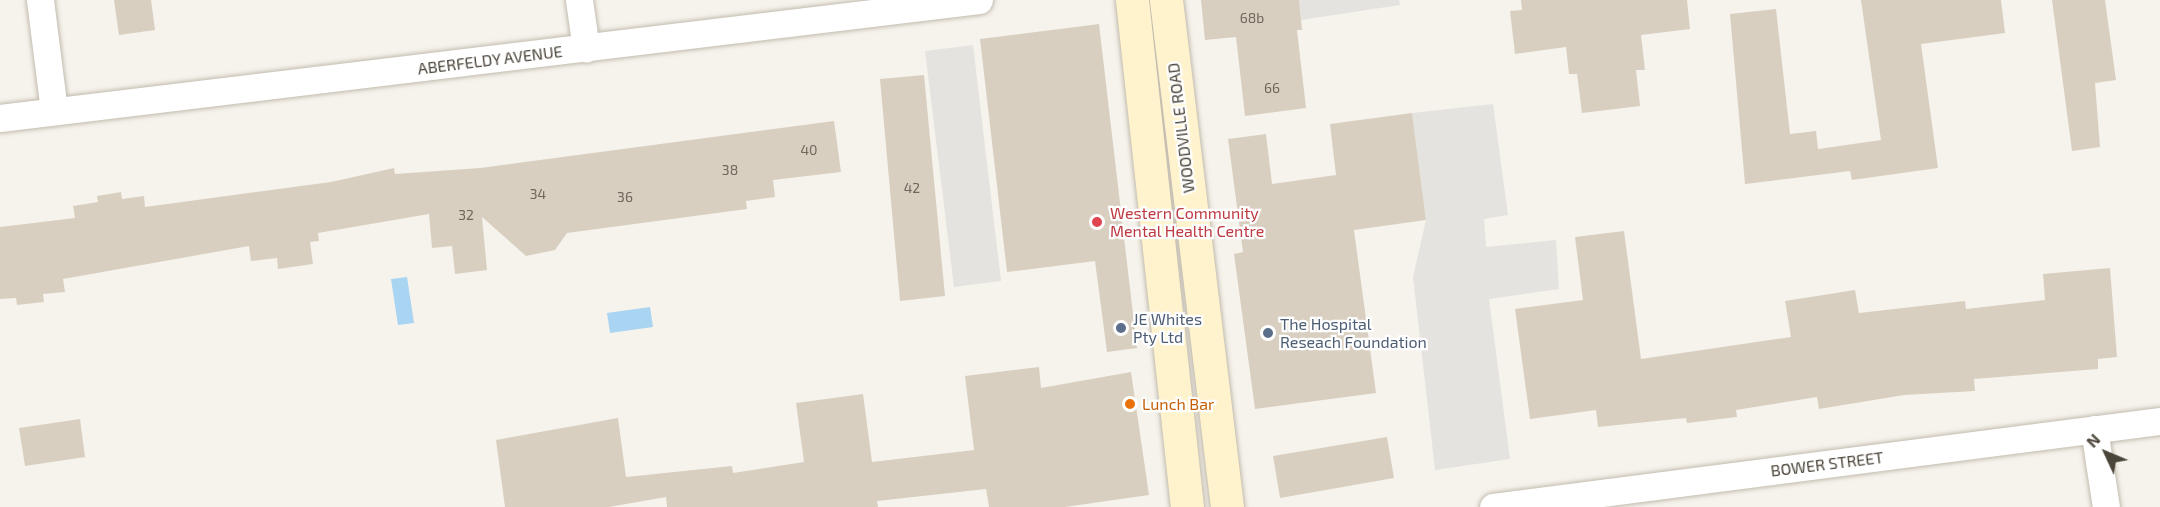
<!DOCTYPE html>
<style>
body{margin:0}
#map{position:relative;width:2160px;height:507px;overflow:hidden;background:#f6f3ec;font-family:"Exo 2",sans-serif}
div>[style]{position:absolute}
.parking>*{inset:0;background:#e5e3e0}
.water>*{inset:0;background:#a9d4f2}
.building>*{inset:0;background:#d8cfc1}
.roads{filter:drop-shadow(0 0 2px #c2bbae) drop-shadow(0 0 2px #c2bbae)}
.street>*{height:27px;margin:-13.5px;padding:0 13.5px;transform-origin:13.5px;border-radius:13.5px;background:#fff}
.secondary>*{height:33px;margin:-16.5px;padding:0 16.5px;transform-origin:16.5px;border-radius:16.5px;background:#fff3cd}
.dots>*{width:16px;height:16px;translate:-50% -50%;box-sizing:border-box;border:3px solid #fff;border-radius:50%}
span{translate:-50% -50%;white-space:nowrap;text-align:center;line-height:1.15;-webkit-text-stroke:4.5px #fff;paint-order:stroke}
.number-label{font-size:14px;color:#6e675b}
.number-label span{-webkit-text-stroke-width:0}
.street-label{font-size:16px;color:#4b4439}
.health-label{font-size:16px;color:#be3a42}
.left{translate:0 -50%;text-align:left}
.service-label{font-size:16px;color:#4e5e75}
.food-label{font-size:16px;color:#c56008}
.north{position:absolute;left:2076px;top:423px;width:60px;height:60px;-webkit-text-stroke:4px #fff;paint-order:stroke;rotate:314deg;font-size:16px;font-weight:700;line-height:24px;text-align:center;color:#4b4439}
.north::after{content:'';display:block;margin:auto;width:21px;height:27px;background:#4b4439;clip-path:polygon(50% 0,100% 100%,50% 72%,0 100%)}
</style>
<div id="map">
<div class="parking">
<div style="clip-path:polygon(1299px 0,1399px 0,1400px 5px,1301px 20px)"></div>
<div style="clip-path:polygon(973px 45px,1001px 281px,954px 287px,925px 51px)"></div>
<div style="clip-path:polygon(1493px 104px,1508px 215px,1484px 219px,1486px 247px,1556px 240px,1559px 289px,1489px 299px,1510px 459px,1435px 470px,1413px 277px,1426px 220px,1412px 113px)"></div>
</div>
<div class="water">
<div style="clip-path:polygon(407px 277px,414px 323px,398px 325px,391px 279px)"></div>
<div style="clip-path:polygon(650px 307px,653px 327px,610px 333px,607px 313px)"></div>
</div>
<div class="building">
<div style="clip-path:polygon(114px 0,151px 0,155px 30px,119px 35px)"></div>
<div style="clip-path:polygon(1201px 0,1299px 0,1302px 30px,1297px 30px,1306px 108px,1245px 116px,1236px 37px,1205px 40px)"></div>
<div style="clip-path:polygon(1521px 0,1687px 0,1690px 29px,1641px 35px,1645px 70px,1636px 70px,1640px 106px,1582px 113px,1577px 74px,1569px 74px,1566px 47px,1515px 54px,1510px 11px,1522px 10px)"></div>
<div style="clip-path:polygon(1861px 0,2001px 0,2005px 33px,1921px 44px,1938px 168px,1852px 180px,1850px 171px,1745px 184px,1730px 14px,1776px 9px,1790px 134px,1816px 131px,1818px 149px,1881px 140px)"></div>
<div style="clip-path:polygon(2052px 0,2105px 0,2116px 80px,2095px 83px,2100px 147px,2072px 151px)"></div>
<div style="clip-path:polygon(1099px 24px,1137px 348px,1107px 352px,1095px 261px,1007px 272px,980px 39px)"></div>
<div style="clip-path:polygon(924px 75px,945px 296px,900px 301px,880px 79px)"></div>
<div style="clip-path:polygon(1412px 113px,1426px 220px,1354px 230px,1376px 393px,1255px 409px,1234px 254px,1243px 252px,1228px 139px,1266px 134px,1272px 184px,1336px 175px,1330px 124px)"></div>
<div style="clip-path:polygon(834px 121px,841px 172px,773px 180px,775px 197px,746px 201px,747px 209px,567px 233px,555px 250px,526px 256px,482px 217px,487px 270px,455px 274px,452px 246px,432px 248px,429px 214px,318px 233px,319px 241px,310px 242px,313px 264px,278px 269px,277px 258px,251px 261px,249px 246px,63px 279px,65px 292px,43px 294px,44px 302px,17px 305px,16px 298px,0 299px,0 227px,75px 218px,73px 206px,98px 202px,97px 196px,121px 192px,122px 199px,144px 196px,145px 207px,331px 182px,394px 168px,395px 174px,480px 168px)"></div>
<div style="clip-path:polygon(1624px 231px,1641px 359px,1791px 337px,1785px 301px,1855px 290px,1859px 313px,1965px 301px,1966px 309px,2045px 300px,2043px 274px,2110px 268px,2117px 357px,2098px 359px,2098px 369px,1974px 379px,1975px 391px,1904px 395px,1819px 409px,1817px 397px,1736px 410px,1737px 417px,1687px 423px,1686px 418px,1598px 427px,1596px 410px,1530px 419px,1515px 309px,1583px 300px,1575px 237px)"></div>
<div style="clip-path:polygon(1039px 367px,1041px 388px,1131px 372px,1149px 495px,1065px 507px,989px 507px,986px 489px,877px 501px,878px 507px,667px 507px,666px 497px,609px 507px,505px 507px,496px 440px,618px 418px,626px 477px,732px 466px,733px 473px,804px 462px,796px 403px,863px 394px,872px 462px,974px 450px,965px 376px)"></div>
<div style="clip-path:polygon(80px 419px,85px 457px,25px 466px,19px 428px)"></div>
<div style="clip-path:polygon(1387px 437px,1394px 478px,1280px 498px,1273px 456px)"></div>
</div>
<div class="roads">
<div class="street">
<div style="left:40px;top:0;width:112px;rotate:82.8deg"></div>
<div style="left:579px;top:0;width:49px;rotate:81.9deg"></div>
<div style="left:0;top:118px;width:986px;rotate:-6.87deg"></div>
<div style="left:2094px;top:429px;width:79px;rotate:81.3deg"></div>
<div style="left:1493px;top:507px;width:673px;rotate:-7.35deg"></div>
</div>
<div class="secondary">
<div style="left:1132px;top:0;width:510px;rotate:83.81deg"></div>
<div style="left:1166px;top:0;width:511px;rotate:83.14deg"></div>
</div>
</div>
<div class="dots">
<div style="left:1097px;top:222px;background:#e0444e"></div>
<div style="left:1121px;top:328px;background:#5c6f8a"></div>
<div style="left:1268px;top:333px;background:#5c6f8a"></div>
<div style="left:1130px;top:404px;background:#e8710a"></div>
</div>
<div class="number-label">
<span style="left:1252px;top:18px">68b</span>
<span style="left:1272px;top:88px">66</span>
<span style="left:809px;top:150px">40</span>
<span style="left:730px;top:170px">38</span>
<span style="left:912px;top:188px">42</span>
<span style="left:538px;top:194px">34</span>
<span style="left:625px;top:197px">36</span>
<span style="left:466px;top:215px">32</span>
</div>
<div class="street-label">
<span style="left:490px;top:60px;rotate:-7deg">ABERFELDY AVENUE</span>
<span style="left:1181px;top:128px;rotate:-97deg">WOODVILLE ROAD</span>
<span style="left:1827px;top:464px;rotate:-7deg">BOWER STREET</span>
</div>
<div class="health-label">
<span class="left" style="left:1110px;top:222px">Western Community<br>Mental Health Centre</span>
</div>
<div class="service-label">
<span class="left" style="left:1133px;top:328px">JE Whites<br>Pty Ltd</span>
<span class="left" style="left:1280px;top:333px">The Hospital<br>Reseach Foundation</span>
</div>
<div class="food-label">
<span class="left" style="left:1142px;top:404px">Lunch Bar</span>
</div>
<div class="north">N</div>
</div>
